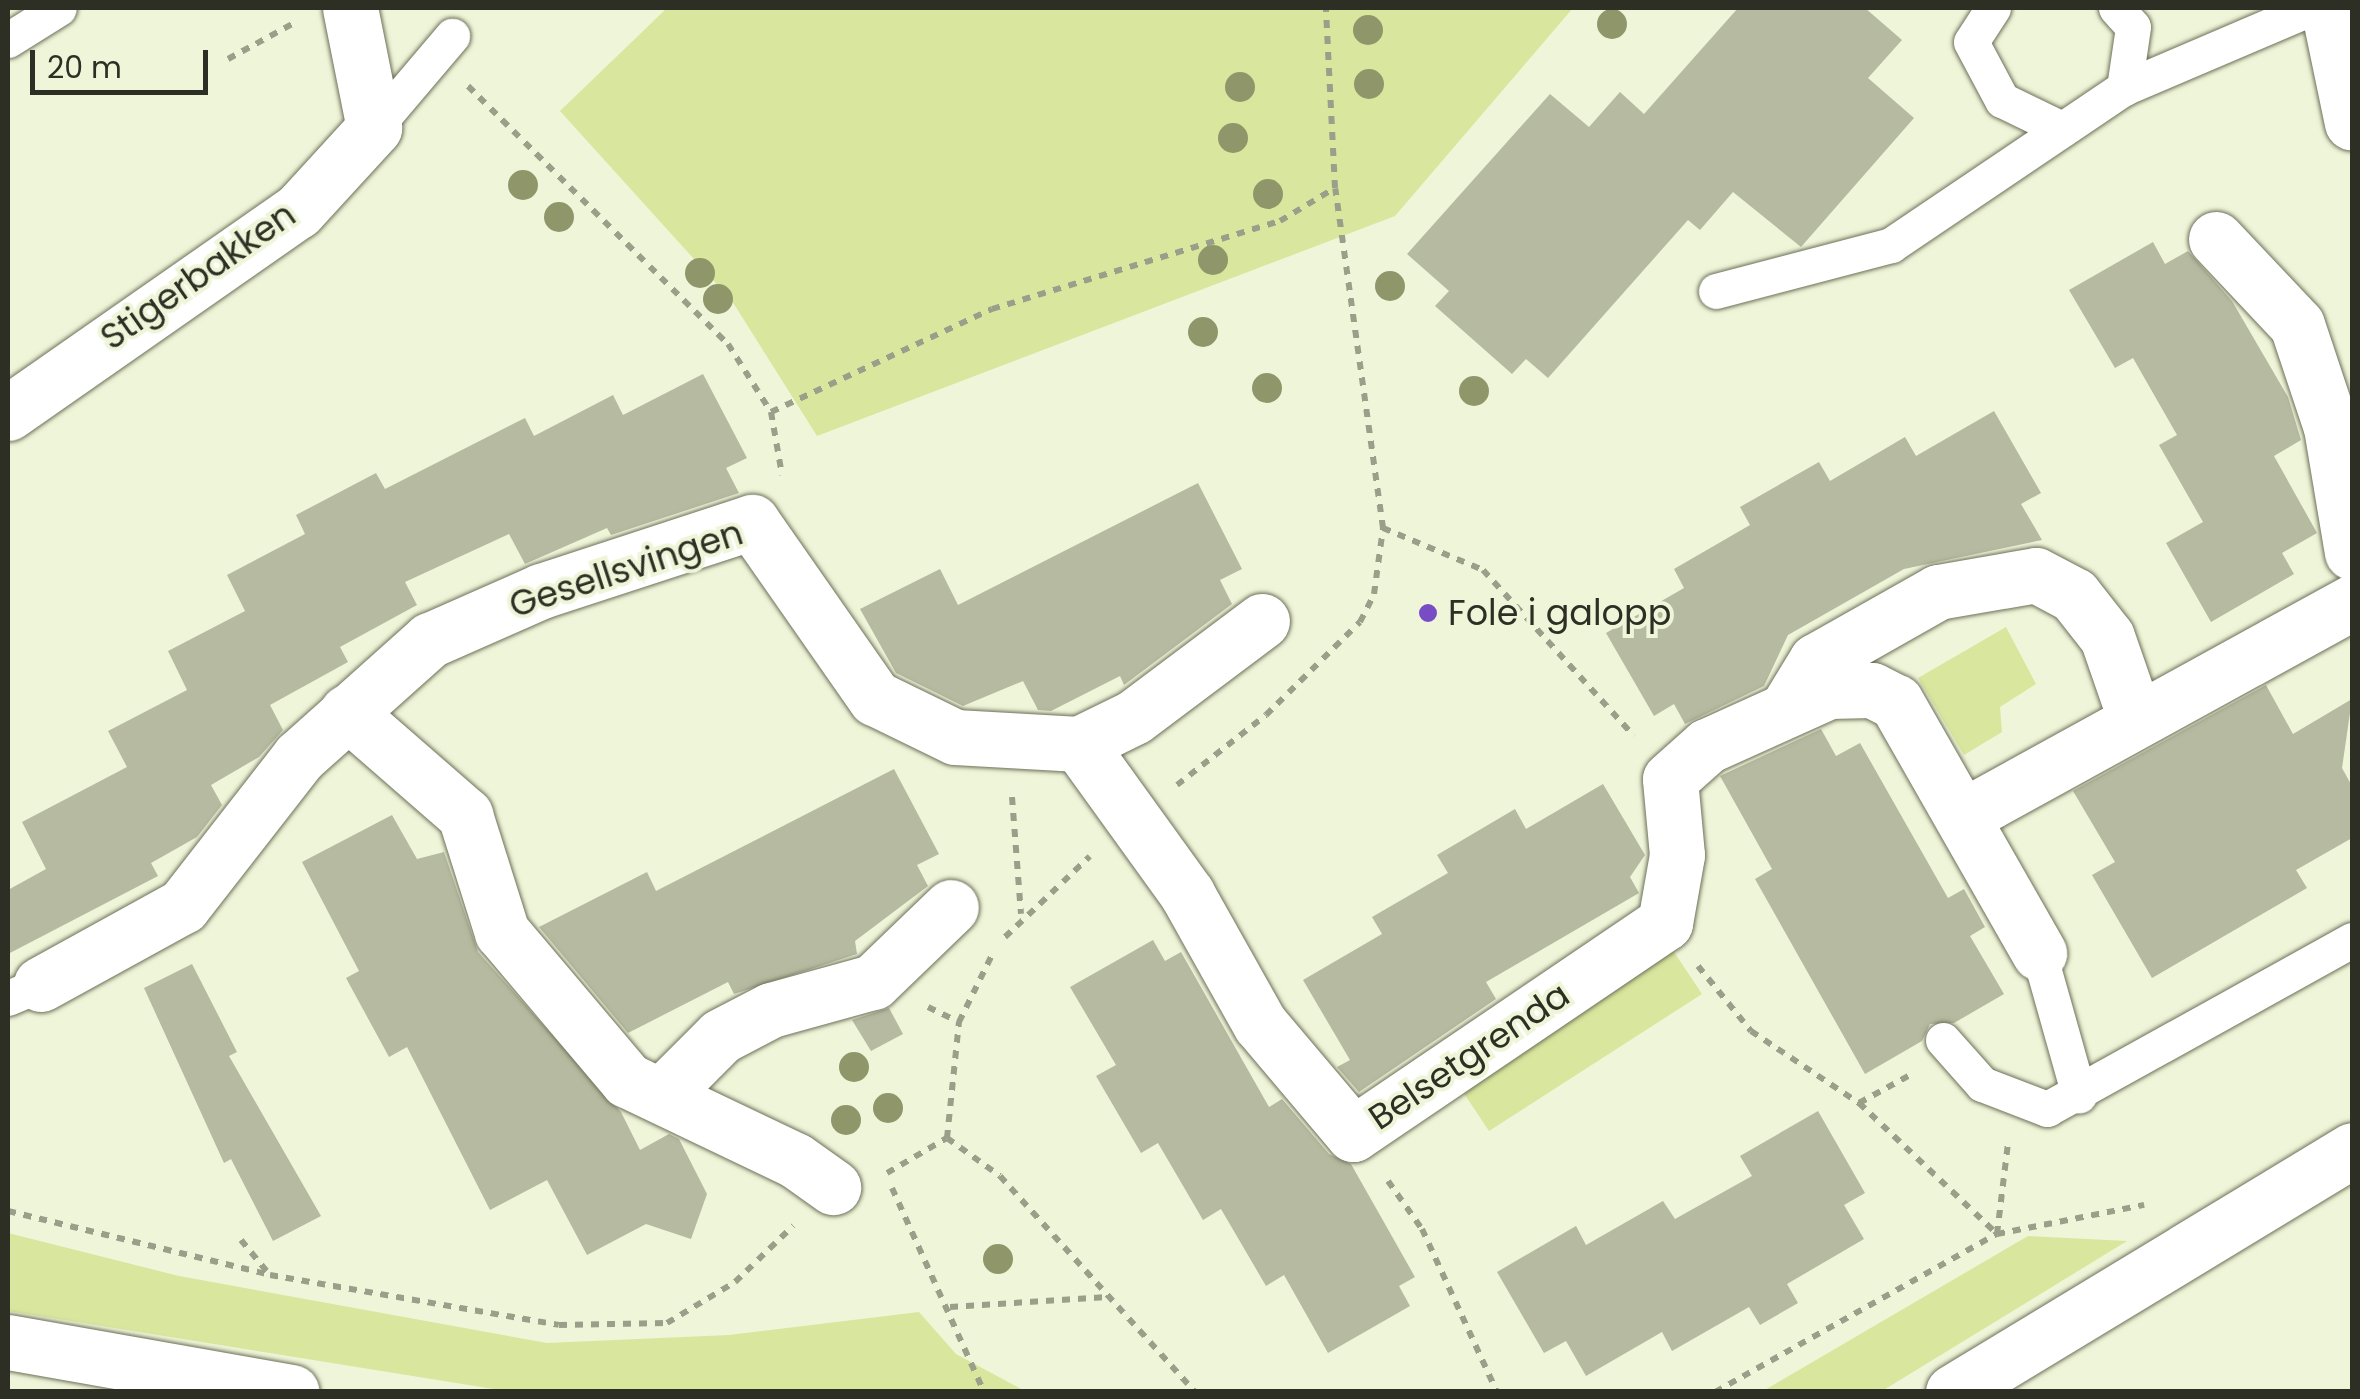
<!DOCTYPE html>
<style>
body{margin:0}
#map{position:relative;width:2360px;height:1399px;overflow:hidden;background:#eff5d9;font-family:Poppins,sans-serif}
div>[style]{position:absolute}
.green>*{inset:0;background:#d9e69e}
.building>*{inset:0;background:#b5baa0}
.path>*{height:6px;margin-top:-3px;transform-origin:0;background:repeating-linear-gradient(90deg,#9a9f8a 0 8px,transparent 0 16px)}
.roads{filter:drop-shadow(0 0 2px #6c7058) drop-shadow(0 0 2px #6c7058)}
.lane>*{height:35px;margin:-17.5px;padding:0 17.5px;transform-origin:17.5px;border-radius:17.5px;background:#fff}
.street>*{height:55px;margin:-27.5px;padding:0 27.5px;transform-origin:27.5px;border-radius:27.5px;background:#fff}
.secondary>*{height:55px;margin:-27.5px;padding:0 27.5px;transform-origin:27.5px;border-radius:27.5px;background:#fff}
.trees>*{width:30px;height:30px;margin:-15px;border-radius:50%;background:#8f966a}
.dots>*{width:28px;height:28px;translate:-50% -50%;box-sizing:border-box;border:5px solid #eff5d9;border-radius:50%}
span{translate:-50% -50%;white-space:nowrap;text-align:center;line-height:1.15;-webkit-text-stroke:8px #eff5d9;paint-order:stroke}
.street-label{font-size:35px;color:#2d2f24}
.poi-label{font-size:35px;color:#2d2f24}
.left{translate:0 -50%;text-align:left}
.frame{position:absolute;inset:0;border:10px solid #2d2f24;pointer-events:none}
.scale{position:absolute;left:30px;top:50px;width:178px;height:45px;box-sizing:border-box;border:5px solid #2d2f24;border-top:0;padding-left:12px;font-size:30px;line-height:35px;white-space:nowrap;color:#2d2f24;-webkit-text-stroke:8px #eff5d9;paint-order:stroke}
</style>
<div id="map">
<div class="green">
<div style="clip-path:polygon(667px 8px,1573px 8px,1395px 216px,817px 436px,732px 301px,560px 111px)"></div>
<div style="clip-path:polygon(2006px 627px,2036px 684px,2000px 707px,2002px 732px,1964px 755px,1918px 678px)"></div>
<div style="clip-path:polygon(1670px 946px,1702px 994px,1489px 1131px,1457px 1083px)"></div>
<div style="clip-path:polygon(8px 1233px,179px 1276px,547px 1343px,729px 1335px,919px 1312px,956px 1354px,1025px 1391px,506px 1391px,8px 1311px)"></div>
<div style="clip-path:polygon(2028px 1236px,2127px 1241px,1882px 1391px,1763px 1391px)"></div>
</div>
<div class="building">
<div style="clip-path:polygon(1738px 8px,1865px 8px,1902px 40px,1868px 78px,1914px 118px,1801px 247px,1733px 192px,1700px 230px,1688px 220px,1548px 378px,1526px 359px,1512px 374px,1435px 306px,1449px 291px,1407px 254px,1550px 94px,1589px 127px,1620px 92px,1644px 114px)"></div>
<div style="clip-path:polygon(2153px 242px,2165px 264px,2188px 251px,2232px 301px,2288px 397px,2301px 440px,2274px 456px,2317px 533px,2282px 553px,2294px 574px,2211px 622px,2166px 543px,2203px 522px,2159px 445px,2177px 435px,2133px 358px,2115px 368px,2069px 290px)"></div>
<div style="clip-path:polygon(703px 374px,747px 458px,726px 468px,739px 493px,611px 535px,607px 528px,525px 564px,509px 534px,405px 582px,417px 605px,340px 647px,348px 662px,270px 705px,283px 730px,259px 757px,211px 785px,222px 805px,197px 837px,151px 863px,158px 876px,8px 954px,8px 890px,46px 869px,22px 822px,127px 767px,108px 731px,187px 690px,168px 651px,245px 611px,227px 575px,305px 534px,296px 515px,376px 473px,385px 489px,525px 418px,534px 436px,613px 395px,623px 415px)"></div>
<div style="clip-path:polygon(1994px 411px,2041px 493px,2021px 504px,2042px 540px,1904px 569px,1788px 635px,1764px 686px,1685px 724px,1674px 704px,1654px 716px,1606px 633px,1684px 588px,1674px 569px,1750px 525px,1740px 507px,1819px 462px,1830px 481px,1905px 437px,1916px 456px)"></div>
<div style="clip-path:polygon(1198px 483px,1242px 569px,1220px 580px,1232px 604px,1124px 685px,1120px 676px,1051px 711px,1038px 710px,1023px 681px,963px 706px,896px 673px,860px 609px,940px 569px,958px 605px)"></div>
<div style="clip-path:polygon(2266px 685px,2293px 734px,2352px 699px,2342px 768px,2352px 786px,2352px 838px,2296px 870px,2307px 888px,2152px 978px,2092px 875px,2115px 862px,2073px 791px)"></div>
<div style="clip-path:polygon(1821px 729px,1836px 756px,1860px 743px,1948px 898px,1964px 889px,1985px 927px,1970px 936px,2004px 994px,1954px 1023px,1930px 1024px,1922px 1041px,1865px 1074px,1755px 879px,1772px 869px,1720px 776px)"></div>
<div style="clip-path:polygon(894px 769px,939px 854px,917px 865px,928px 886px,855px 941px,857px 954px,734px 994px,728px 982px,628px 1033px,539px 927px,647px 872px,656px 891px)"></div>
<div style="clip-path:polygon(1603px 784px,1645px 855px,1630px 877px,1639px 893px,1486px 982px,1496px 999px,1359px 1092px,1337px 1067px,1350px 1060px,1303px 980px,1382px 934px,1372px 917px,1448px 873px,1437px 855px,1515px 809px,1526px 829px)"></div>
<div style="clip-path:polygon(392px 815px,417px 859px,444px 852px,478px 952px,621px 1112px,640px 1150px,669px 1134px,679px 1139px,707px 1194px,691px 1239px,646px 1224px,587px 1255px,547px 1180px,490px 1210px,407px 1047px,389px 1057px,346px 978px,359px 971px,302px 862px)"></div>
<div style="clip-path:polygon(1153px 940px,1165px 961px,1181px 952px,1269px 1107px,1282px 1099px,1329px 1154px,1351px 1164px,1415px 1277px,1399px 1286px,1410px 1306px,1328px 1353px,1284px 1275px,1266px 1286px,1221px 1209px,1203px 1220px,1158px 1143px,1141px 1153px,1096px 1076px,1116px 1065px,1070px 987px)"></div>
<div style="clip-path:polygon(192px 964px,237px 1052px,229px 1056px,321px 1216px,273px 1241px,231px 1159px,224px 1163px,144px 988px)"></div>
<div style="clip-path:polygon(889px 1008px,903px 1034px,871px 1051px,852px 1020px)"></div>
<div style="clip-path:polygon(1818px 1111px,1865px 1193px,1844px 1205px,1864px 1239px,1787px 1284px,1798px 1303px,1760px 1325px,1749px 1307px,1672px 1351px,1662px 1332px,1586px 1376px,1566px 1341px,1544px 1353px,1497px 1272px,1576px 1226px,1586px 1245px,1663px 1201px,1675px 1219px,1752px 1176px,1740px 1156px)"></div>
</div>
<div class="path">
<div style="left:228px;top:59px;width:77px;rotate:-28.6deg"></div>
<div style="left:468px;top:86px;width:366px;rotate:44.8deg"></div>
<div style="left:728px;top:344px;width:80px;rotate:57.7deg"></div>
<div style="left:771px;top:412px;width:64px;rotate:80.1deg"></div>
<div style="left:771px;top:412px;width:244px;rotate:-25deg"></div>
<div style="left:992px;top:309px;width:301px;rotate:-17deg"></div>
<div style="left:1280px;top:221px;width:64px;rotate:-31deg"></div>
<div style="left:1383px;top:528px;width:108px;rotate:22.8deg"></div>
<div style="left:1483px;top:570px;width:224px;rotate:47.7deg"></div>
<div style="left:1177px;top:785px;width:113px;rotate:-38.2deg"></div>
<div style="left:1266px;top:715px;width:132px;rotate:-44.7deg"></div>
<div style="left:1360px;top:622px;width:31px;rotate:-63deg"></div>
<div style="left:1374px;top:594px;width:67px;rotate:-82.2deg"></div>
<div style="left:1383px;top:528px;width:343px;rotate:-98deg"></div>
<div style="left:1335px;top:188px;width:180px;rotate:-92.9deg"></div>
<div style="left:1012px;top:797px;width:117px;rotate:85.6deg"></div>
<div style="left:1005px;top:937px;width:117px;rotate:-43.6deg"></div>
<div style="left:1698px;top:966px;width:84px;rotate:50.8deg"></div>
<div style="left:1751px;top:1031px;width:130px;rotate:33.7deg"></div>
<div style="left:1859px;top:1103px;width:190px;rotate:43.5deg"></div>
<div style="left:928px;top:1007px;width:34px;rotate:26deg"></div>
<div style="left:1859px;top:1103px;width:58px;rotate:-28.8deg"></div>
<div style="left:947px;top:1138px;width:117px;rotate:-84.1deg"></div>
<div style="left:959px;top:1022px;width:79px;rotate:-63.8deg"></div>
<div style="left:947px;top:1138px;width:65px;rotate:35.6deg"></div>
<div style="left:1000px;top:1176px;width:291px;rotate:47.9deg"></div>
<div style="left:887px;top:1173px;width:69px;rotate:-30.3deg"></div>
<div style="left:1388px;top:1181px;width:59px;rotate:54.7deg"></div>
<div style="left:1422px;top:1229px;width:179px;rotate:65.3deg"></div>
<div style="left:892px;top:1188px;width:224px;rotate:65.7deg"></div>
<div style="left:8px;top:1211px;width:270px;rotate:13.7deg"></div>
<div style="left:270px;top:1275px;width:293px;rotate:9.8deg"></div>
<div style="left:559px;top:1325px;width:108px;rotate:-1.1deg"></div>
<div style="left:667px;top:1323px;width:79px;rotate:-31.1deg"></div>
<div style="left:735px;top:1282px;width:81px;rotate:-44deg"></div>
<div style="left:1997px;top:1234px;width:92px;rotate:-83.1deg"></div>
<div style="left:241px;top:1240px;width:44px;rotate:50.5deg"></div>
<div style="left:950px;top:1307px;width:158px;rotate:-3.6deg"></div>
<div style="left:1715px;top:1392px;width:323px;rotate:-29.3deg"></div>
<div style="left:1997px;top:1234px;width:150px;rotate:-11.2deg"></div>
</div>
<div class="roads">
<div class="lane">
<div style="left:1993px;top:8px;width:40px;rotate:122.9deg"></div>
<div style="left:1971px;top:42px;width:66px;rotate:61.9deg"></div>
<div style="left:2002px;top:100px;width:67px;rotate:25.8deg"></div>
<div style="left:2116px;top:8px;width:25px;rotate:48deg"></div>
<div style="left:2133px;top:27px;width:62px;rotate:98.4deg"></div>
<div style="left:8px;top:40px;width:60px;rotate:-32.1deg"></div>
<div style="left:374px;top:128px;width:121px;rotate:-49.7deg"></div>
<div style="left:1716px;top:291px;width:181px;rotate:-14.7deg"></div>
<div style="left:1891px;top:245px;width:281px;rotate:-34deg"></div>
<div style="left:2124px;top:88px;width:204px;rotate:-23.1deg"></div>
<div style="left:2039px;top:953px;width:148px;rotate:74.3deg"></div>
<div style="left:8px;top:998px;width:36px;rotate:-23deg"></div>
<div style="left:1943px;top:1040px;width:59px;rotate:48.4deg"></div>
<div style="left:1982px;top:1084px;width:70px;rotate:21deg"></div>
<div style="left:2047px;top:1109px;width:349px;rotate:-29deg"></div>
</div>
<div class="street">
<div style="left:2328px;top:8px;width:117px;rotate:78.2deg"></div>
<div style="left:2216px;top:239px;width:118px;rotate:46.7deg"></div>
<div style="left:2297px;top:325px;width:108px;rotate:71.6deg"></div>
<div style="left:2331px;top:427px;width:127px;rotate:80.5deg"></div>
<div style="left:8px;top:413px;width:353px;rotate:-34.9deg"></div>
<div style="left:298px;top:211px;width:113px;rotate:-47.5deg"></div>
<div style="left:374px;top:128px;width:122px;rotate:-101.3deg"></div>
<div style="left:1789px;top:705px;width:52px;rotate:-58.5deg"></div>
<div style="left:1816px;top:661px;width:140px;rotate:-29.5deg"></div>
<div style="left:1938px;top:592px;width:99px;rotate:-9.8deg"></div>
<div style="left:2036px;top:575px;width:43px;rotate:27.8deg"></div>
<div style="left:2074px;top:595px;width:53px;rotate:51.8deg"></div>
<div style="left:2107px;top:637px;width:86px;rotate:70.9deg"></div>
<div style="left:347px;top:712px;width:157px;rotate:41.1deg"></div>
<div style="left:465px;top:815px;width:123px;rotate:72.5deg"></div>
<div style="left:502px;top:932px;width:194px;rotate:49.8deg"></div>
<div style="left:627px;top:1080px;width:186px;rotate:25.5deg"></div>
<div style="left:795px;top:1160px;width:47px;rotate:35.4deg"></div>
<div style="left:1079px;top:744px;width:61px;rotate:-26.1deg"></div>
<div style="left:1134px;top:717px;width:160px;rotate:-36.9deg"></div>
<div style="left:1967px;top:814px;width:440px;rotate:-28.8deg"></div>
<div style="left:41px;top:984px;width:162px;rotate:-28.8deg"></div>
<div style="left:183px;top:906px;width:189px;rotate:-52.1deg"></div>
<div style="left:299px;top:757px;width:176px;rotate:-41.8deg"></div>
<div style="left:430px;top:640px;width:121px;rotate:-23.8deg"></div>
<div style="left:541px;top:591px;width:222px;rotate:-18.1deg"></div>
<div style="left:752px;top:522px;width:215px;rotate:55.1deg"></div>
<div style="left:875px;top:698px;width:89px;rotate:26deg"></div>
<div style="left:955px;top:737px;width:124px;rotate:3.2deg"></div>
<div style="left:1079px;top:744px;width:185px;rotate:54.2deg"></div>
<div style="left:1187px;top:894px;width:149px;rotate:60.7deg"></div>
<div style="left:1260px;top:1024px;width:144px;rotate:49.8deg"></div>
<div style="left:1353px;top:1134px;width:377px;rotate:-34.1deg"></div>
<div style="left:1665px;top:923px;width:69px;rotate:-80deg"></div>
<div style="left:1677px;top:855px;width:76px;rotate:-95.3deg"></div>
<div style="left:1670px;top:779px;width:50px;rotate:-41.7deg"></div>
<div style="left:1707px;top:746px;width:134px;rotate:-24.3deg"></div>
<div style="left:1829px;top:691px;width:43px;rotate:-1.3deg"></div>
<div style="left:1872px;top:690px;width:27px;rotate:27deg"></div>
<div style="left:1896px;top:702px;width:289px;rotate:60.3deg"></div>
<div style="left:662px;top:1095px;width:83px;rotate:-45deg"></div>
<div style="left:721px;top:1036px;width:56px;rotate:-27.5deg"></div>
<div style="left:771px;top:1010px;width:106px;rotate:-15.4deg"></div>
<div style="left:873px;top:982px;width:108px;rotate:-43.9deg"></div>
</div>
<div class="secondary">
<div style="left:8px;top:1342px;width:288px;rotate:10deg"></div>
<div style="left:1953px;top:1392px;width:467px;rotate:-31.2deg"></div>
</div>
</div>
<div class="trees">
<div style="left:1612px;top:24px"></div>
<div style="left:1368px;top:30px"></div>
<div style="left:1369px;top:84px"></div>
<div style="left:1240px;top:87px"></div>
<div style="left:1233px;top:138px"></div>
<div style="left:523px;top:185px"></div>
<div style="left:1268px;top:194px"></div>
<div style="left:559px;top:217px"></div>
<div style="left:1213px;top:260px"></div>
<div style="left:700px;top:273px"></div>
<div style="left:1390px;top:286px"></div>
<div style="left:718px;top:299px"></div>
<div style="left:1203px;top:332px"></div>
<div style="left:1267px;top:388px"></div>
<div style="left:1474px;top:391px"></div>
<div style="left:854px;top:1067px"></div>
<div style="left:888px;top:1108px"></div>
<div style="left:846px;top:1120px"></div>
<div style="left:998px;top:1259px"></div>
</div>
<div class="dots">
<div style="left:1428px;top:613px;background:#774cc5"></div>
</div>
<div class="street-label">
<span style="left:198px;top:276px;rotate:-35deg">Stigerbakken</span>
<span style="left:626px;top:569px;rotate:-18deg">Gesellsvingen</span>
<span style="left:1469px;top:1056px;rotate:-34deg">Belsetgrenda</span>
</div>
<div class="poi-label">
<span class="left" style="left:1448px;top:613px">Fole i galopp</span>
</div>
<div class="frame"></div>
<div class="scale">20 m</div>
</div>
